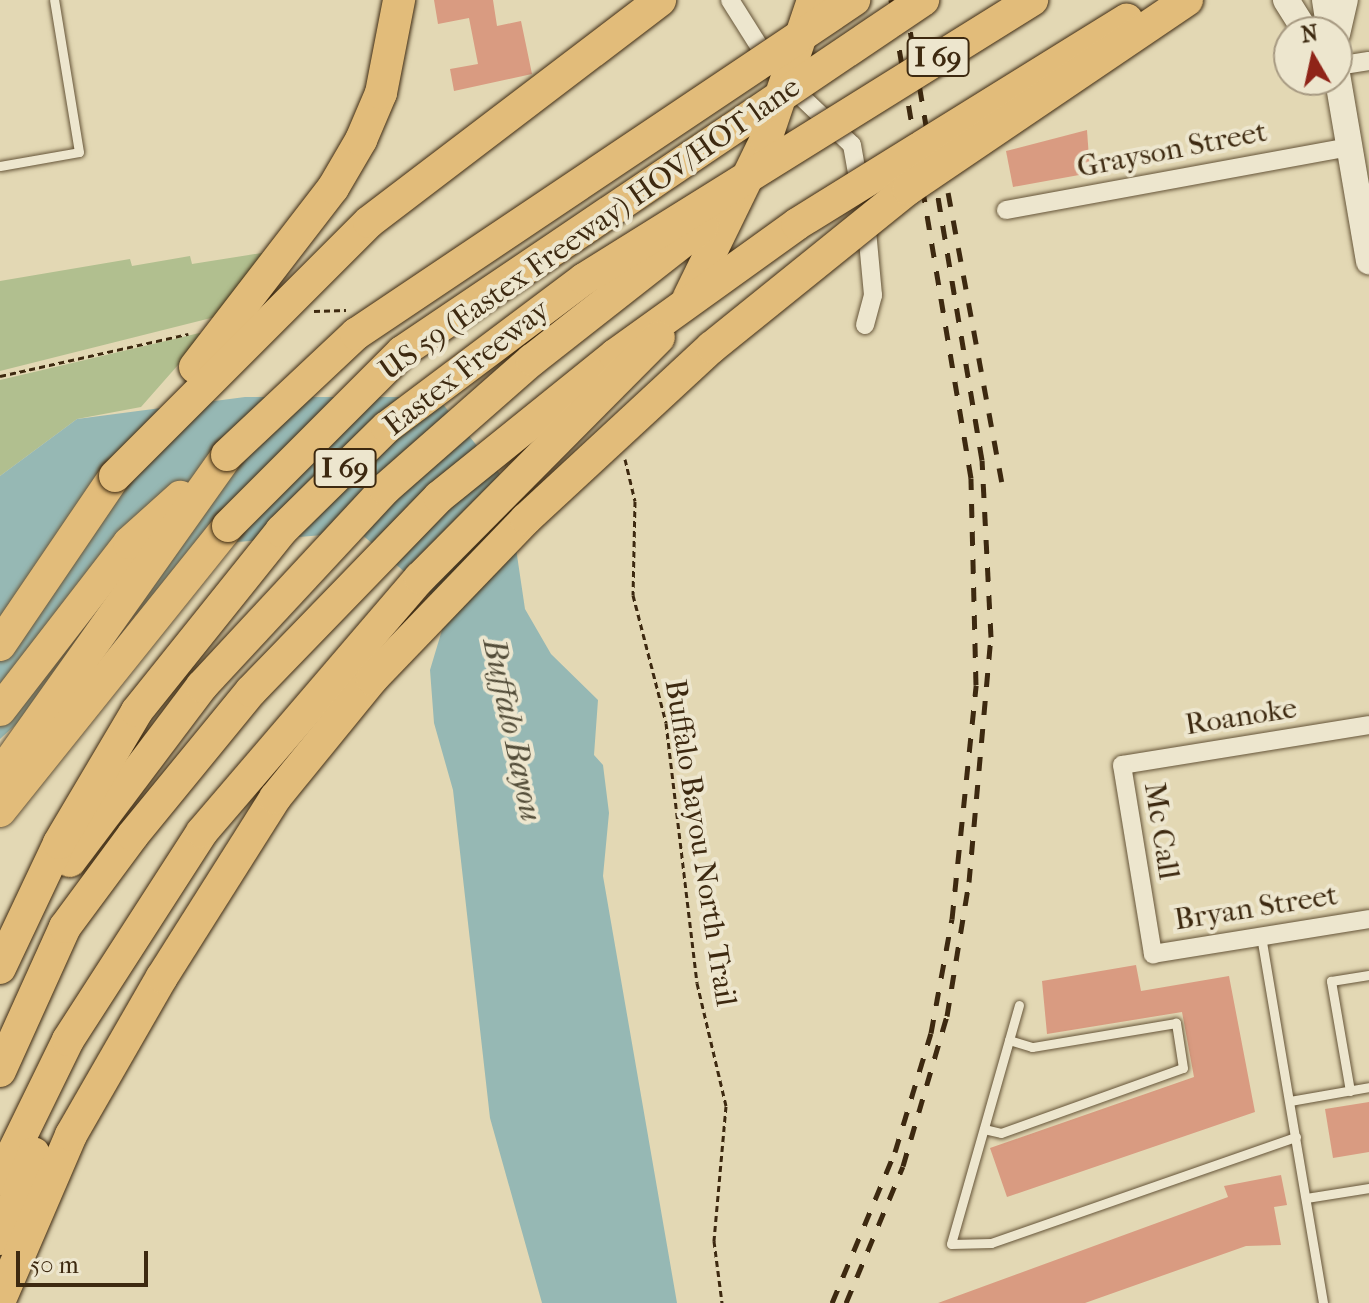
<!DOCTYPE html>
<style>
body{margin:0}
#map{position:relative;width:1369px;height:1303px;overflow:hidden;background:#e3d8b4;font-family:"IM FELL French Canon",serif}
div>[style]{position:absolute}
.green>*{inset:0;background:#b1bf8f}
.water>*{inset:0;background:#96b8b4}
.building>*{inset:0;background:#d99b81}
.path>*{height:3px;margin-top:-1.5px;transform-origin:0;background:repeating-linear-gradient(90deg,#3d2910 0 6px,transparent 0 10px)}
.roads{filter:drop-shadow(0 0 2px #665539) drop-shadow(0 0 2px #665539)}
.service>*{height:9px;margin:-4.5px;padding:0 4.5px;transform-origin:4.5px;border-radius:4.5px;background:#ede6ce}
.minor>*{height:18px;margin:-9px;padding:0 9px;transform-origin:9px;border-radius:9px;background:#ede6ce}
.secondary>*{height:26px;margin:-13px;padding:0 13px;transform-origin:13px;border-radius:13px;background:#ede6ce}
.motorway>*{height:32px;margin:-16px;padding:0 16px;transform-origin:16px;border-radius:16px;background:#e2bc7a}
.rail>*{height:5px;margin-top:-2.5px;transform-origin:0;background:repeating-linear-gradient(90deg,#3d2910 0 14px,transparent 0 28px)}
.bridges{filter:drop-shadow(0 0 2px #3d2910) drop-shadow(0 0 2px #3d2910)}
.motorway-bridge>*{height:32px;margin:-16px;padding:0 16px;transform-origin:16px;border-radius:16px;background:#e2bc7a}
span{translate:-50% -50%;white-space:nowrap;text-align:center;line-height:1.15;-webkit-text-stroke:8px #ede6ce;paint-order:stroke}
.shield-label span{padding:2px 6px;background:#ede6ce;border:2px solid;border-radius:6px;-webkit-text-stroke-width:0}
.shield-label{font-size:28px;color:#3d2910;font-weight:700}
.street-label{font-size:30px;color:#3d2910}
.water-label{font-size:32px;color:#534d39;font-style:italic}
.north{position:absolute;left:1273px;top:16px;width:80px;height:80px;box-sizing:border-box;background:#ede6ce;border:2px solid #a79a82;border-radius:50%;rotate:351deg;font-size:22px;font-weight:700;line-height:32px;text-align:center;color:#3d2910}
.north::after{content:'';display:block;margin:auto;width:28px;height:36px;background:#8f2418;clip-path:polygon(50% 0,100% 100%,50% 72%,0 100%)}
.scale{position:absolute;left:16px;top:1251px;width:132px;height:36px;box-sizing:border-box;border:4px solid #3d2910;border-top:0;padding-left:10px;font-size:24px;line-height:28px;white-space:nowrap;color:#3d2910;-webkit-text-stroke:6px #ede6ce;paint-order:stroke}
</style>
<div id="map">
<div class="green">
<div style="clip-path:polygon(274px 251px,219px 316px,0 371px,0 281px,130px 259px,132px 266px,190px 256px,192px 264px)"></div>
<div style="clip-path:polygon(208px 331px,141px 407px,77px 419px,0 476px,0 380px)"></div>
</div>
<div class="water">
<div style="clip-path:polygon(245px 397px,437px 397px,506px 481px,525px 609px,551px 654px,598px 700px,594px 755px,603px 765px,609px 813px,603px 876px,677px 1303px,542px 1303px,490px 1118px,453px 790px,434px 723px,430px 670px,448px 610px,359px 532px,213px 544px,0 739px,0 476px,77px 419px)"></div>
</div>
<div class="building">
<div style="clip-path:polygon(434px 0,493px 0,497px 26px,521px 21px,532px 74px,454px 91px,450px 69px,478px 64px,469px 18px,438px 24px)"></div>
<div style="clip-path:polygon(1087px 130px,1090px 173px,1013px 187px,1006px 151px)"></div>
<div style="clip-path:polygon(1136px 965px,1141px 991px,1229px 976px,1255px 1112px,1007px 1197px,990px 1148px,1194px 1077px,1182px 1012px,1047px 1034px,1042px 981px)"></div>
<div style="clip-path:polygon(1369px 1102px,1369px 1152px,1333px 1158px,1325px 1109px)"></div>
<div style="clip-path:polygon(1281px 1175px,1287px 1205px,1274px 1207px,1281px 1245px,1246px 1246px,1085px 1303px,938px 1303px,1228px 1197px,1224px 1186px)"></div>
</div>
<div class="path">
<div style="left:314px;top:311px;width:32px;rotate:-2deg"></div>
<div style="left:0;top:376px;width:193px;rotate:-12.6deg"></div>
<div style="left:625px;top:459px;width:43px;rotate:76.6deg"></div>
<div style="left:635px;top:501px;width:94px;rotate:91.2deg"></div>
<div style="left:633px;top:595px;width:132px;rotate:75.5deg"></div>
<div style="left:666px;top:723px;width:262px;rotate:83.2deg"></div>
<div style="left:697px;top:983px;width:126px;rotate:76.7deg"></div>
<div style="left:726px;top:1106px;width:136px;rotate:95.1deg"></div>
<div style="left:714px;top:1241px;width:63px;rotate:82.6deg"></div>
</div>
<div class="roads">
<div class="service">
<div style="left:0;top:166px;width:80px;rotate:-10deg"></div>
<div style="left:79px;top:152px;width:154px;rotate:-99.3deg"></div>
<div style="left:1261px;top:936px;width:372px;rotate:80.4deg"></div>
<div style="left:1019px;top:1005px;width:248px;rotate:105.9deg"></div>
<div style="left:951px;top:1244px;width:40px;rotate:-1.4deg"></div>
<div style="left:991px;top:1243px;width:323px;rotate:-19.2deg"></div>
<div style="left:1350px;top:1091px;width:112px;rotate:-99.8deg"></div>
<div style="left:1331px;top:981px;width:38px;rotate:-9deg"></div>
<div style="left:1290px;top:1101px;width:80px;rotate:-10deg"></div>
<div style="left:984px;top:1129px;width:17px;rotate:13deg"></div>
<div style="left:1001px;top:1133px;width:193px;rotate:-19.7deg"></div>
<div style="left:1183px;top:1068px;width:46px;rotate:-98.8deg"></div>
<div style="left:1176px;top:1023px;width:146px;rotate:170.5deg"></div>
<div style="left:1032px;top:1047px;width:24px;rotate:-163deg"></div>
<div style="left:1306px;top:1198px;width:64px;rotate:-9deg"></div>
</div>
<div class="minor">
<div style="left:730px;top:0;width:77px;rotate:57.8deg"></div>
<div style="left:1337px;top:66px;width:32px;rotate:-9deg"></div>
<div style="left:788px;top:84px;width:88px;rotate:43.6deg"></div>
<div style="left:852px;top:145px;width:46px;rotate:79.9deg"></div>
<div style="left:1006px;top:210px;width:349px;rotate:-10.4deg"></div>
<div style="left:865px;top:325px;width:31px;rotate:-75deg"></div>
<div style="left:873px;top:295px;width:76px;rotate:-95.3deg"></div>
<div style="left:1369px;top:725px;width:250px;rotate:170.8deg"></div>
<div style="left:1122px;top:765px;width:192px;rotate:80.7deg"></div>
<div style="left:1153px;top:954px;width:219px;rotate:-9.2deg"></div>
</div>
<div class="secondary">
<div style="left:1286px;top:0;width:38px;rotate:58deg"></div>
<div style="left:1325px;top:0;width:32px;rotate:81deg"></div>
<div style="left:1337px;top:34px;width:35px;rotate:-77deg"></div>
<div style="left:1337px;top:74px;width:190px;rotate:80.3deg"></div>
</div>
<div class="motorway">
<div style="left:0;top:645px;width:204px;rotate:-55.8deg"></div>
<div style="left:0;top:710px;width:211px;rotate:-52.3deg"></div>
<div style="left:129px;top:543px;width:69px;rotate:-42deg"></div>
<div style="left:0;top:775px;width:392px;rotate:-54.6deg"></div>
<div style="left:0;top:811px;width:365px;rotate:-51.3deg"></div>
</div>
</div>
<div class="rail">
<div style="left:943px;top:165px;width:324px;rotate:79.5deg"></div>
<div style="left:832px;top:1303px;width:164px;rotate:-67.4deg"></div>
<div style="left:895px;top:1152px;width:124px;rotate:-73.2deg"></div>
<div style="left:931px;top:1033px;width:116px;rotate:-79.6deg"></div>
<div style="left:952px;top:919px;width:235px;rotate:-84.1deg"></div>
<div style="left:976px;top:685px;width:207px;rotate:-91.4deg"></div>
<div style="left:971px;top:478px;width:485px;rotate:-99.5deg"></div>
<div style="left:846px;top:1303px;width:148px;rotate:-67.4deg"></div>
<div style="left:903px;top:1166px;width:156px;rotate:-73.7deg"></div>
<div style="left:947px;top:1016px;width:136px;rotate:-80.7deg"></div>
<div style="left:969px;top:882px;width:246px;rotate:-84.9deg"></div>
<div style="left:991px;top:637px;width:177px;rotate:-92.9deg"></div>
<div style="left:982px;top:460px;width:466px;rotate:-99.5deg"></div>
</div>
<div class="bridges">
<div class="motorway-bridge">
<div style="left:689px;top:297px;width:176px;rotate:-64deg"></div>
<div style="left:766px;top:139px;width:147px;rotate:-71.3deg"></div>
<div style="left:195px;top:367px;width:226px;rotate:-52.4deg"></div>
<div style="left:333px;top:188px;width:56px;rotate:-59.7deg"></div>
<div style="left:361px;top:140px;width:51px;rotate:-66.9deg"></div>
<div style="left:381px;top:93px;width:95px;rotate:-79deg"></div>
<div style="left:227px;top:455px;width:177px;rotate:-43.2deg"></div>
<div style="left:356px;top:334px;width:600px;rotate:-33.85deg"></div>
<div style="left:115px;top:476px;width:359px;rotate:-45deg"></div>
<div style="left:369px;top:222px;width:366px;rotate:-37.3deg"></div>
<div style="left:228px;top:526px;width:246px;rotate:-45deg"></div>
<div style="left:402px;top:352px;width:629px;rotate:-34.04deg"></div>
<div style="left:70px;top:861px;width:219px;rotate:-53deg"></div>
<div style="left:202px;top:686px;width:269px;rotate:-47.1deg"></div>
<div style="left:385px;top:489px;width:196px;rotate:-41.3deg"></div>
<div style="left:532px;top:360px;width:217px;rotate:-38.1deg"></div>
<div style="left:0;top:968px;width:138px;rotate:-64.7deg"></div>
<div style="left:59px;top:843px;width:153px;rotate:-59.4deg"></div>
<div style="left:137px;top:711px;width:231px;rotate:-51.3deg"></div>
<div style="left:281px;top:531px;width:148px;rotate:-44.5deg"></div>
<div style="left:387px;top:427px;width:246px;rotate:-36.9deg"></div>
<div style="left:584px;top:279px;width:528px;rotate:-31.91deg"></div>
<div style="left:0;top:1071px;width:158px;rotate:-65.7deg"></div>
<div style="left:65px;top:927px;width:114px;rotate:-53.5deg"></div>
<div style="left:133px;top:835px;width:186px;rotate:-50.7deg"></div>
<div style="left:251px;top:691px;width:270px;rotate:-45.9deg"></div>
<div style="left:439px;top:497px;width:226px;rotate:-38.9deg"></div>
<div style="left:615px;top:355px;width:224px;rotate:-35.7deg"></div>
<div style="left:797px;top:224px;width:388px;rotate:-31.8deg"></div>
<div style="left:0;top:1179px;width:155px;rotate:-63.9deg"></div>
<div style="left:68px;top:1040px;width:247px;rotate:-57.2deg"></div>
<div style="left:202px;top:832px;width:335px;rotate:-49.4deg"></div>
<div style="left:420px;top:578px;width:339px;rotate:-45.2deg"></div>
<div style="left:0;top:1239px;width:92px;rotate:-68.4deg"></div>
<div style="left:0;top:1300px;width:180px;rotate:-66.7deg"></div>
<div style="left:71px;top:1135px;width:182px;rotate:-60.1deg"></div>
<div style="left:162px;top:977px;width:212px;rotate:-57.7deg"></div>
<div style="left:275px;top:798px;width:154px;rotate:-50.8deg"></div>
<div style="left:372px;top:679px;width:222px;rotate:-46.1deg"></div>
<div style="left:526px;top:519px;width:253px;rotate:-42.8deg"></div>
<div style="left:712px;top:347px;width:252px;rotate:-38.9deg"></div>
<div style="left:908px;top:189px;width:337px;rotate:-34.1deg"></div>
</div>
</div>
<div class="shield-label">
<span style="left:938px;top:57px">I 69</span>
<span style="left:345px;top:468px">I 69</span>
</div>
<div class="street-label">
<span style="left:1172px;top:150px;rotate:-11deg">Grayson Street</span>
<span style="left:590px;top:229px;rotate:-35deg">US 59 (Eastex Freeway) HOV/HOT lane</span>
<span style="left:467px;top:368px;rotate:-38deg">Eastex Freeway</span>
<span style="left:1241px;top:717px;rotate:-9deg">Roanoke</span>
<span style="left:1161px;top:831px;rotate:81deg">Mc Call</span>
<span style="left:700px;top:843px;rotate:81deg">Buffalo Bayou North Trail</span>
<span style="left:1256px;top:908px;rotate:-9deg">Bryan Street</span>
</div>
<div class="water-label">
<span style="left:512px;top:730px;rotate:78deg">Buffalo Bayou</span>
</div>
<div class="north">N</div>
<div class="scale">50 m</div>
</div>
